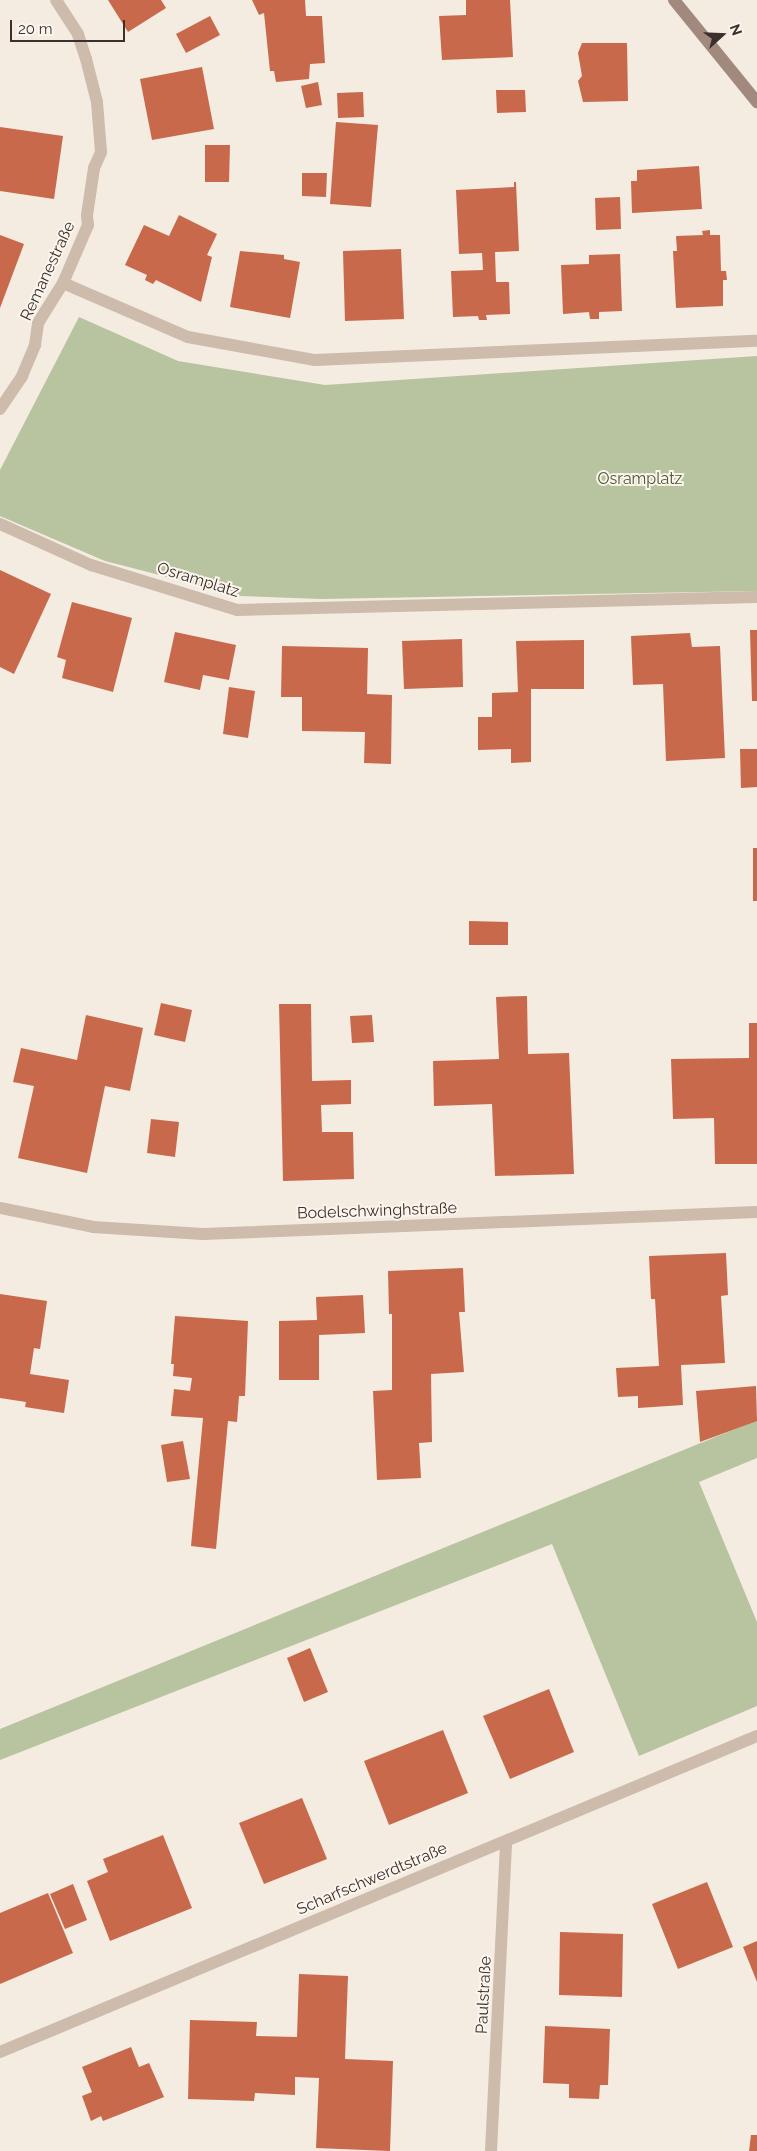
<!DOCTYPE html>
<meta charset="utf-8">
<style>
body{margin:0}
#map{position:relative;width:757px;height:2151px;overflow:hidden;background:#f4ebe1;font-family:Raleway,sans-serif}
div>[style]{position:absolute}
.green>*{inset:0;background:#b8c4a0}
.building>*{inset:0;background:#c8694b}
.minor>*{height:12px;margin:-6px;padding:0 6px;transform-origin:6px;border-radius:6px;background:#cdbbac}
.secondary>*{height:12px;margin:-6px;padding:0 6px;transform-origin:6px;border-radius:6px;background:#a18a7d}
span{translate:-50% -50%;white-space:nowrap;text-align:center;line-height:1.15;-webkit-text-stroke:4px #fbf5ee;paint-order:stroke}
.street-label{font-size:16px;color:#3b302b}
.park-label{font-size:16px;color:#4a5a2e}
.north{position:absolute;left:697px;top:10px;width:50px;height:50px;-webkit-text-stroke:4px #fbf5ee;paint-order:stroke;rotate:70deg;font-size:14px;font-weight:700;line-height:20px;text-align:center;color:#3b302b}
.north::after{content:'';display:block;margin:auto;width:18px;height:22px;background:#3b302b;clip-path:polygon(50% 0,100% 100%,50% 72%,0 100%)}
.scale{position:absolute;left:10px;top:20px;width:115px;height:22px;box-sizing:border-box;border:2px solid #3b302b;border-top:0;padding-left:6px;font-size:15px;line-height:18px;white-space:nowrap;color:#3b302b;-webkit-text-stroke:4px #fbf5ee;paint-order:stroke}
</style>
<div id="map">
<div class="green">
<div style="clip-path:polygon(79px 317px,178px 361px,325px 385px,757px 356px,757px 591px,321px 599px,241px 596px,105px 561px,0 516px,0 470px)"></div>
<div style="clip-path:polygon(757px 1420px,757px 1458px,699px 1482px,757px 1622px,757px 1706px,639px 1756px,552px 1544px,0 1760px,0 1729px)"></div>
</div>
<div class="building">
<div style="clip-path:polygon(108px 0,161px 0,166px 8px,128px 32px)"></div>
<div style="clip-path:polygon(252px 0,305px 0,306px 16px,322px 16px,325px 63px,310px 64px,309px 79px,276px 82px,274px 71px,270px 71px,264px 13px,259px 15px)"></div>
<div style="clip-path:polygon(466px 0,510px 0,513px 57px,442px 60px,439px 16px,466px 15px)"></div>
<div style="clip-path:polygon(210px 16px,220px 35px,186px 53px,176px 34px)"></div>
<div style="clip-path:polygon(582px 43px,627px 43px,628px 101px,583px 102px,578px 81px,582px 76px,578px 53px)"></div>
<div style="clip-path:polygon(202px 67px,214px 129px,152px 140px,140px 79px)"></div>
<div style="clip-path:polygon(318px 82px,322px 105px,306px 108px,301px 86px)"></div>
<div style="clip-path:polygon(496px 90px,525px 90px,526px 112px,497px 113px)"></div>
<div style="clip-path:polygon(363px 92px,364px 117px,338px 118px,337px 93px)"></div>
<div style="clip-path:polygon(336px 122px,378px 125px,371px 207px,330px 204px)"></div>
<div style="clip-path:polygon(0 127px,63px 136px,54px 199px,0 191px)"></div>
<div style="clip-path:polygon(205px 145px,230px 145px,229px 182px,205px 182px)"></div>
<div style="clip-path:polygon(699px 166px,702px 209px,632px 213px,631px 181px,637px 181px,637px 170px)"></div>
<div style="clip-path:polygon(302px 173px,327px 173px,326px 197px,302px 196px)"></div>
<div style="clip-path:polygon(514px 182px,516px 182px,519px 251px,495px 252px,496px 282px,509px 282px,510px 314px,486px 315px,487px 320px,479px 320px,478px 316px,453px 317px,451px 271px,483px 270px,482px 253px,459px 254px,456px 190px,514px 187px)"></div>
<div style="clip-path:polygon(620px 197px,621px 229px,596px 230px,595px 198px)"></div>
<div style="clip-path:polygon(179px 215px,217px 234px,207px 255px,212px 257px,201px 302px,156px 280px,153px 284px,145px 280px,147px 275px,125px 265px,144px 225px,169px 236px)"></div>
<div style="clip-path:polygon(710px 230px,710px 235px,720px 235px,721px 271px,726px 271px,727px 280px,723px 280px,723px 306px,676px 308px,673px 251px,677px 251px,676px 236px,703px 235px,702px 231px)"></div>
<div style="clip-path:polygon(0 235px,24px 244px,0 308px)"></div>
<div style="clip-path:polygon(401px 249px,404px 319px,345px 321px,343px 251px)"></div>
<div style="clip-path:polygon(240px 251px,284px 255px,284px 259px,300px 262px,290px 318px,230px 307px)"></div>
<div style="clip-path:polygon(620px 254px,622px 311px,599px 312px,599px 319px,590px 319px,589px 312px,563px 314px,561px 265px,589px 264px,589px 255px)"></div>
<div style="clip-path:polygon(0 570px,51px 594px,14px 674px,0 667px)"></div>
<div style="clip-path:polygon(72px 602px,132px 618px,113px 692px,62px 678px,66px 660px,57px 657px)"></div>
<div style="clip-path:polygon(750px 630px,757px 630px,757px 701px,752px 701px)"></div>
<div style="clip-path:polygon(175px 632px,236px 645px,229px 680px,203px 675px,200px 690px,164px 682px)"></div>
<div style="clip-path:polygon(690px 633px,692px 647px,720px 646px,725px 758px,666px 761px,663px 684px,633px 685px,631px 636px)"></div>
<div style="clip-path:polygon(462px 639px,463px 687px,404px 689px,402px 641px)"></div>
<div style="clip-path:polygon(584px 640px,584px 689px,531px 689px,531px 762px,511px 763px,511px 749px,478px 750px,478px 717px,492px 717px,492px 693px,518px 692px,516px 641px)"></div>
<div style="clip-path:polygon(282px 646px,368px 648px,367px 694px,392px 695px,391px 764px,364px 763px,365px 732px,302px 731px,302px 697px,281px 697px)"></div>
<div style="clip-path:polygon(229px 687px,255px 691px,248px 738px,223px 734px)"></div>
<div style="clip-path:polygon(740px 749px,757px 749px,757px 787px,741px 788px)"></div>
<div style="clip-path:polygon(753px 848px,757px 848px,757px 901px,753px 901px)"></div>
<div style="clip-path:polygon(469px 921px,508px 922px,508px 945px,469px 945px)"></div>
<div style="clip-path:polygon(527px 996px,528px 1054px,569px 1053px,574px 1174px,495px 1176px,492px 1104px,434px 1106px,433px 1061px,499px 1059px,496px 997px)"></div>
<div style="clip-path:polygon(161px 1003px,192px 1010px,185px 1042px,154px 1035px)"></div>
<div style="clip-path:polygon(279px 1004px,311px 1004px,312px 1081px,351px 1080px,351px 1104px,321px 1105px,322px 1132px,353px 1132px,354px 1179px,283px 1181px)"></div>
<div style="clip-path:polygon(86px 1015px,143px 1028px,130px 1091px,105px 1086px,87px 1173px,18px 1158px,34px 1086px,13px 1082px,21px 1048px,77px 1060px)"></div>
<div style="clip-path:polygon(372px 1015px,374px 1042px,352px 1043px,350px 1016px)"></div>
<div style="clip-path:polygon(749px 1023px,757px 1023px,757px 1164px,715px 1164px,714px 1118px,673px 1119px,671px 1059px,749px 1058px)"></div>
<div style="clip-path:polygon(151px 1119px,179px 1122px,175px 1157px,147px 1153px)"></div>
<div style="clip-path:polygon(726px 1253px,728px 1295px,721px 1296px,725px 1363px,681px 1365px,683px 1405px,638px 1408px,638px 1396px,618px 1397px,616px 1368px,659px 1366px,655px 1299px,651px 1299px,649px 1256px)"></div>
<div style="clip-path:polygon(463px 1268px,465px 1312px,459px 1312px,464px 1372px,431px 1374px,432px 1442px,419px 1443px,421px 1478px,377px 1480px,373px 1391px,392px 1390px,392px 1314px,389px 1314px,388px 1271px)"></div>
<div style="clip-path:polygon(0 1294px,47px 1301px,40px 1349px,34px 1348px,30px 1374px,69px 1380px,64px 1413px,25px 1407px,26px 1402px,0 1398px)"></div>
<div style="clip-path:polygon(363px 1295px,365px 1333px,319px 1335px,319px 1380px,279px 1380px,279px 1321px,317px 1320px,316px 1297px)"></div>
<div style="clip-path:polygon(175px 1316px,248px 1321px,245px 1396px,239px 1396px,237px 1422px,228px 1421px,216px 1549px,191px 1546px,203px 1418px,171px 1416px,174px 1389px,190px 1391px,192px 1378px,173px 1376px,174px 1364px,171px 1364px)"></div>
<div style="clip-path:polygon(756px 1386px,757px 1421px,700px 1442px,696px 1391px)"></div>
<div style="clip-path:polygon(183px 1441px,190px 1479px,167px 1482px,161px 1445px)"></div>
<div style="clip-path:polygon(310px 1648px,328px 1692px,304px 1702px,287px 1658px)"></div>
<div style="clip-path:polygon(549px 1689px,574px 1752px,510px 1779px,483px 1716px)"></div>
<div style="clip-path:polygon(443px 1730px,468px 1793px,389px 1825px,364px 1761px)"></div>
<div style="clip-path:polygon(302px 1798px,327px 1859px,264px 1884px,239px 1823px)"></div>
<div style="clip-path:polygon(163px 1835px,192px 1908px,110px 1941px,87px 1881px,108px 1872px,103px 1859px)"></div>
<div style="clip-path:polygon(707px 1882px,733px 1947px,678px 1969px,652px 1904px)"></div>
<div style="clip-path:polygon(73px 1884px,87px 1920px,65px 1929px,50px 1894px)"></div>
<div style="clip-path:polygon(48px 1893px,73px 1953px,0 1984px,0 1913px)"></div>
<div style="clip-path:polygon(560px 1932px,623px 1934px,622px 1997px,559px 1995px)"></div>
<div style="clip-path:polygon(757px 1941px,757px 1982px,743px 1947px)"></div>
<div style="clip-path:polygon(299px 1974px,348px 1976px,345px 2059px,393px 2061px,390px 2151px,316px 2148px,319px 2078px,295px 2077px,295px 2095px,255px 2093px,254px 2101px,188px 2099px,190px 2020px,257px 2022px,256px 2036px,297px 2037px)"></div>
<div style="clip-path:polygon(545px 2026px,610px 2029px,608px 2085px,600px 2085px,599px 2099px,569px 2098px,569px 2084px,543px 2083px)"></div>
<div style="clip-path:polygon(131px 2047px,139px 2067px,149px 2063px,164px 2097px,103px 2121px,101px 2116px,91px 2121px,82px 2096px,92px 2092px,82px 2067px)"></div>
<div style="clip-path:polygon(751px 2135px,757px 2135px,757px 2151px,749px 2151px)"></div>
</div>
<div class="minor">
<div style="left:63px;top:283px;width:136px;rotate:23.4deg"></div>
<div style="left:188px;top:337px;width:129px;rotate:10.3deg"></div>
<div style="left:315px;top:360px;width:442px;rotate:-2.5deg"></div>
<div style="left:0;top:409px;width:40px;rotate:-56deg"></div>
<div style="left:22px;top:376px;width:34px;rotate:-67deg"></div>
<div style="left:35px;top:345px;width:22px;rotate:-82deg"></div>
<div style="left:38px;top:323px;width:47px;rotate:-58deg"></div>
<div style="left:63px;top:283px;width:63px;rotate:-66.7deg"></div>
<div style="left:88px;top:225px;width:10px;rotate:-96deg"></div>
<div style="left:87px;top:215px;width:48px;rotate:-81.5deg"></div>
<div style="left:94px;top:168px;width:17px;rotate:-66deg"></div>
<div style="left:101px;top:152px;width:50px;rotate:-94.6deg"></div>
<div style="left:97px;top:102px;width:44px;rotate:-104.3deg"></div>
<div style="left:86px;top:59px;width:26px;rotate:-108deg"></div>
<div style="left:78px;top:34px;width:40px;rotate:-122.9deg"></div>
<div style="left:0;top:524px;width:100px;rotate:24.3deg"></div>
<div style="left:91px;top:565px;width:153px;rotate:17.1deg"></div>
<div style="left:237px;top:610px;width:520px;rotate:-1.43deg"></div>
<div style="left:0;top:1208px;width:95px;rotate:11.5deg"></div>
<div style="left:93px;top:1227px;width:110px;rotate:3.6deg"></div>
<div style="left:203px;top:1234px;width:554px;rotate:-2.27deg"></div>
<div style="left:0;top:2052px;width:820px;rotate:-22.66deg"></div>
<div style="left:491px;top:2151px;width:310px;rotate:-87.2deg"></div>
</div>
<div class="secondary">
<div style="left:674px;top:0;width:132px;rotate:50.9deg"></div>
</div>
<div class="street-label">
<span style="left:48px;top:271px;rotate:-65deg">Remanestraße</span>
<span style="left:198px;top:580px;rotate:17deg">Osramplatz</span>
<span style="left:377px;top:1211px;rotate:-2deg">Bodelschwinghstraße</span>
<span style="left:372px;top:1879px;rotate:-23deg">Scharfschwerdtstraße</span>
<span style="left:484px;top:1995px;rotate:-87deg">Paulstraße</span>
</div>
<div class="park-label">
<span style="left:640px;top:479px">Osramplatz</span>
</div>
<div class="north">N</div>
<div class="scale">20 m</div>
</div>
